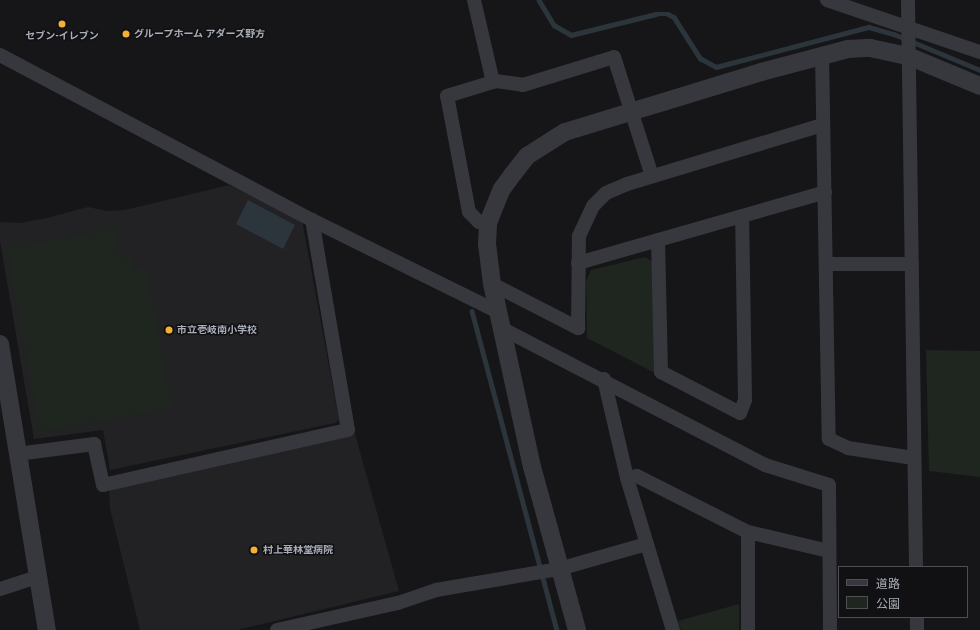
<!DOCTYPE html>
<meta charset="utf-8">
<style>
body{margin:0}
#map{position:relative;width:980px;height:630px;overflow:hidden;background:#161618;font-family:"Roboto Condensed","Noto Sans JP",sans-serif}
div>[style]{position:absolute}
.built>*{inset:0;background:#222225}
.green>*{inset:0;background:#1e261f}
.water>*{inset:0;background:#2c353c}
.stream>*{height:4.5px;margin:-2.25px;padding:0 2.25px;transform-origin:2.25px;border-radius:2.25px;background:#2c353c}
.minor>*{height:14px;margin:-7px;padding:0 7px;transform-origin:7px;border-radius:7px;background:#37383d}
.tertiary>*{height:18px;margin:-9px;padding:0 9px;transform-origin:9px;border-radius:9px;background:#37383d}
.dots>*{width:11px;height:11px;translate:-50% -50%;box-sizing:border-box;border:2px solid #111113;border-radius:50%}
span{translate:-50% -50%;white-space:nowrap;text-align:center;line-height:1.15;-webkit-text-stroke:3px #111113;paint-order:stroke}
.poi-label{font-size:10px;color:#a8adb8;font-weight:700}
.left{translate:0 -50%;text-align:left}
.legend{position:absolute;left:838px;top:566px;width:130px;height:52px;box-sizing:border-box;background:#111113;border:1px solid #4d4f55;margin:0;padding:5px 7px;list-style:none;font-size:12px;color:#a8adb8}
.legend li{display:flex;align-items:center;gap:8px;height:20px}
.legend b{width:20px;border:1px solid #4d4f55}
</style>
<div id="map">
<div class="built">
<div style="clip-path:polygon(229px 185px,302px 220px,339px 420px,335px 423px,110px 470px,103px 430px,34px 439px,0 241px,0 222px,20px 223px,47px 218px,88px 207px,107px 211px,125px 210px)"></div>
<div style="clip-path:polygon(355px 434px,399px 591px,237px 630px,140px 630px,110px 509px,109px 490px)"></div>
</div>
<div class="green">
<div style="clip-path:polygon(115px 229px,120px 258px,131px 256px,133px 270px,146px 268px,172px 408px,40px 432px,7px 249px)"></div>
<div style="clip-path:polygon(645px 257px,653px 262px,655px 373px,587px 338px,586px 281px,591px 270px)"></div>
<div style="clip-path:polygon(926px 350px,980px 351px,980px 477px,929px 471px)"></div>
<div style="clip-path:polygon(739px 604px,739px 630px,681px 630px,678px 621px)"></div>
</div>
<div class="water">
<div style="clip-path:polygon(248px 200px,295px 225px,283px 249px,236px 224px)"></div>
</div>
<div class="stream">
<div style="left:539px;top:0;width:29px;rotate:59deg"></div>
<div style="left:554px;top:25px;width:20px;rotate:30deg"></div>
<div style="left:571px;top:35px;width:88px;rotate:-13.9deg"></div>
<div style="left:656px;top:14px;width:12px"></div>
<div style="left:668px;top:14px;width:7px;rotate:27deg"></div>
<div style="left:674px;top:17px;width:49px;rotate:57.6deg"></div>
<div style="left:700px;top:58px;width:18px;rotate:29deg"></div>
<div style="left:716px;top:67px;width:158px;rotate:-14.7deg"></div>
<div style="left:869px;top:27px;width:26px;rotate:16deg"></div>
<div style="left:894px;top:34px;width:93px;rotate:22.7deg"></div>
<div style="left:472px;top:311px;width:330px;rotate:75.1deg"></div>
</div>
<div class="minor">
<div style="left:474px;top:0;width:84px;rotate:77deg"></div>
<div style="left:827px;top:0;width:162px;rotate:18.8deg"></div>
<div style="left:908px;top:0;width:567px;rotate:89.19deg"></div>
<div style="left:822px;top:54px;width:385px;rotate:89deg"></div>
<div style="left:829px;top:439px;width:21px;rotate:25deg"></div>
<div style="left:848px;top:448px;width:66px;rotate:8.7deg"></div>
<div style="left:0;top:55px;width:353px;rotate:27.9deg"></div>
<div style="left:312px;top:220px;width:205px;rotate:26.3deg"></div>
<div style="left:488px;top:223px;width:9px;rotate:-174deg"></div>
<div style="left:479px;top:222px;width:14px;rotate:-135deg"></div>
<div style="left:469px;top:212px;width:118px;rotate:-100.7deg"></div>
<div style="left:447px;top:96px;width:51px;rotate:-17deg"></div>
<div style="left:496px;top:81px;width:27px;rotate:8deg"></div>
<div style="left:523px;top:85px;width:95px;rotate:-17.1deg"></div>
<div style="left:614px;top:57px;width:125px;rotate:72.3deg"></div>
<div style="left:658px;top:240px;width:132px;rotate:88.7deg"></div>
<div style="left:661px;top:372px;width:89px;rotate:27.4deg"></div>
<div style="left:740px;top:413px;width:14px;rotate:-69deg"></div>
<div style="left:745px;top:400px;width:184px;rotate:-90.9deg"></div>
<div style="left:578px;top:263px;width:257px;rotate:-16deg"></div>
<div style="left:827px;top:264px;width:85px"></div>
<div style="left:492px;top:284px;width:97px;rotate:27.1deg"></div>
<div style="left:578px;top:328px;width:92px;rotate:-89.4deg"></div>
<div style="left:579px;top:236px;width:33px;rotate:-65deg"></div>
<div style="left:593px;top:206px;width:18px;rotate:-45deg"></div>
<div style="left:606px;top:193px;width:23px;rotate:-23deg"></div>
<div style="left:627px;top:184px;width:205px;rotate:-16.8deg"></div>
<div style="left:501px;top:328px;width:297px;rotate:27.4deg"></div>
<div style="left:765px;top:465px;width:67px;rotate:17.4deg"></div>
<div style="left:829px;top:485px;width:145px;rotate:89.6deg"></div>
<div style="left:604px;top:379px;width:102px;rotate:76.9deg"></div>
<div style="left:627px;top:478px;width:159px;rotate:73.2deg"></div>
<div style="left:17px;top:454px;width:78px;rotate:-7.4deg"></div>
<div style="left:94px;top:444px;width:42px;rotate:77.6deg"></div>
<div style="left:103px;top:485px;width:251px;rotate:-12.7deg"></div>
<div style="left:348px;top:430px;width:213px;rotate:-99.7deg"></div>
<div style="left:627px;top:478px;width:10px;rotate:-11deg"></div>
<div style="left:637px;top:476px;width:124px;rotate:26.8deg"></div>
<div style="left:748px;top:532px;width:83px;rotate:13.2deg"></div>
<div style="left:748px;top:532px;width:98px;rotate:90deg"></div>
<div style="left:0;top:589px;width:40px;rotate:-18deg"></div>
<div style="left:917px;top:617px;width:13px;rotate:90deg"></div>
<div style="left:277px;top:630px;width:124px;rotate:-12.6deg"></div>
<div style="left:398px;top:603px;width:40px;rotate:-18.9deg"></div>
<div style="left:436px;top:590px;width:125px;rotate:-9.7deg"></div>
<div style="left:559px;top:569px;width:91px;rotate:-16deg"></div>
</div>
<div class="tertiary">
<div style="left:0;top:344px;width:290px;rotate:80.7deg"></div>
<div style="left:577px;top:630px;width:169px;rotate:-105.4deg"></div>
<div style="left:532px;top:467px;width:187px;rotate:-102.3deg"></div>
<div style="left:492px;top:284px;width:40px;rotate:-97.1deg"></div>
<div style="left:487px;top:244px;width:21px;rotate:-87deg"></div>
<div style="left:488px;top:223px;width:37px;rotate:-68deg"></div>
<div style="left:502px;top:189px;width:19px;rotate:-54deg"></div>
<div style="left:513px;top:174px;width:23px;rotate:-52deg"></div>
<div style="left:527px;top:156px;width:45px;rotate:-32.3deg"></div>
<div style="left:565px;top:132px;width:205px;rotate:-17deg"></div>
<div style="left:761px;top:72px;width:90px;rotate:-14.8deg"></div>
<div style="left:848px;top:49px;width:22px;rotate:-3deg"></div>
<div style="left:870px;top:48px;width:39px;rotate:12deg"></div>
<div style="left:908px;top:56px;width:78px;rotate:22.6deg"></div>
</div>
<div class="dots">
<div style="left:62px;top:24px;background:#f2b134"></div>
<div style="left:126px;top:34px;background:#f2b134"></div>
<div style="left:169px;top:330px;background:#f2b134"></div>
<div style="left:254px;top:550px;background:#f2b134"></div>
</div>
<div class="poi-label">
<span class="left" style="left:134px;top:34px">グループホーム アダーズ野方</span>
<span style="left:62px;top:36px">セブン-イレブン</span>
<span class="left" style="left:177px;top:330px">市立壱岐南小学校</span>
<span class="left" style="left:263px;top:550px">村上華林堂病院</span>
</div>
<ul class="legend">
<li><b style="height:5px;background:#37383d"></b>道路</li>
<li><b style="height:11px;background:#1e261f"></b>公園</li>
</ul>
</div>
